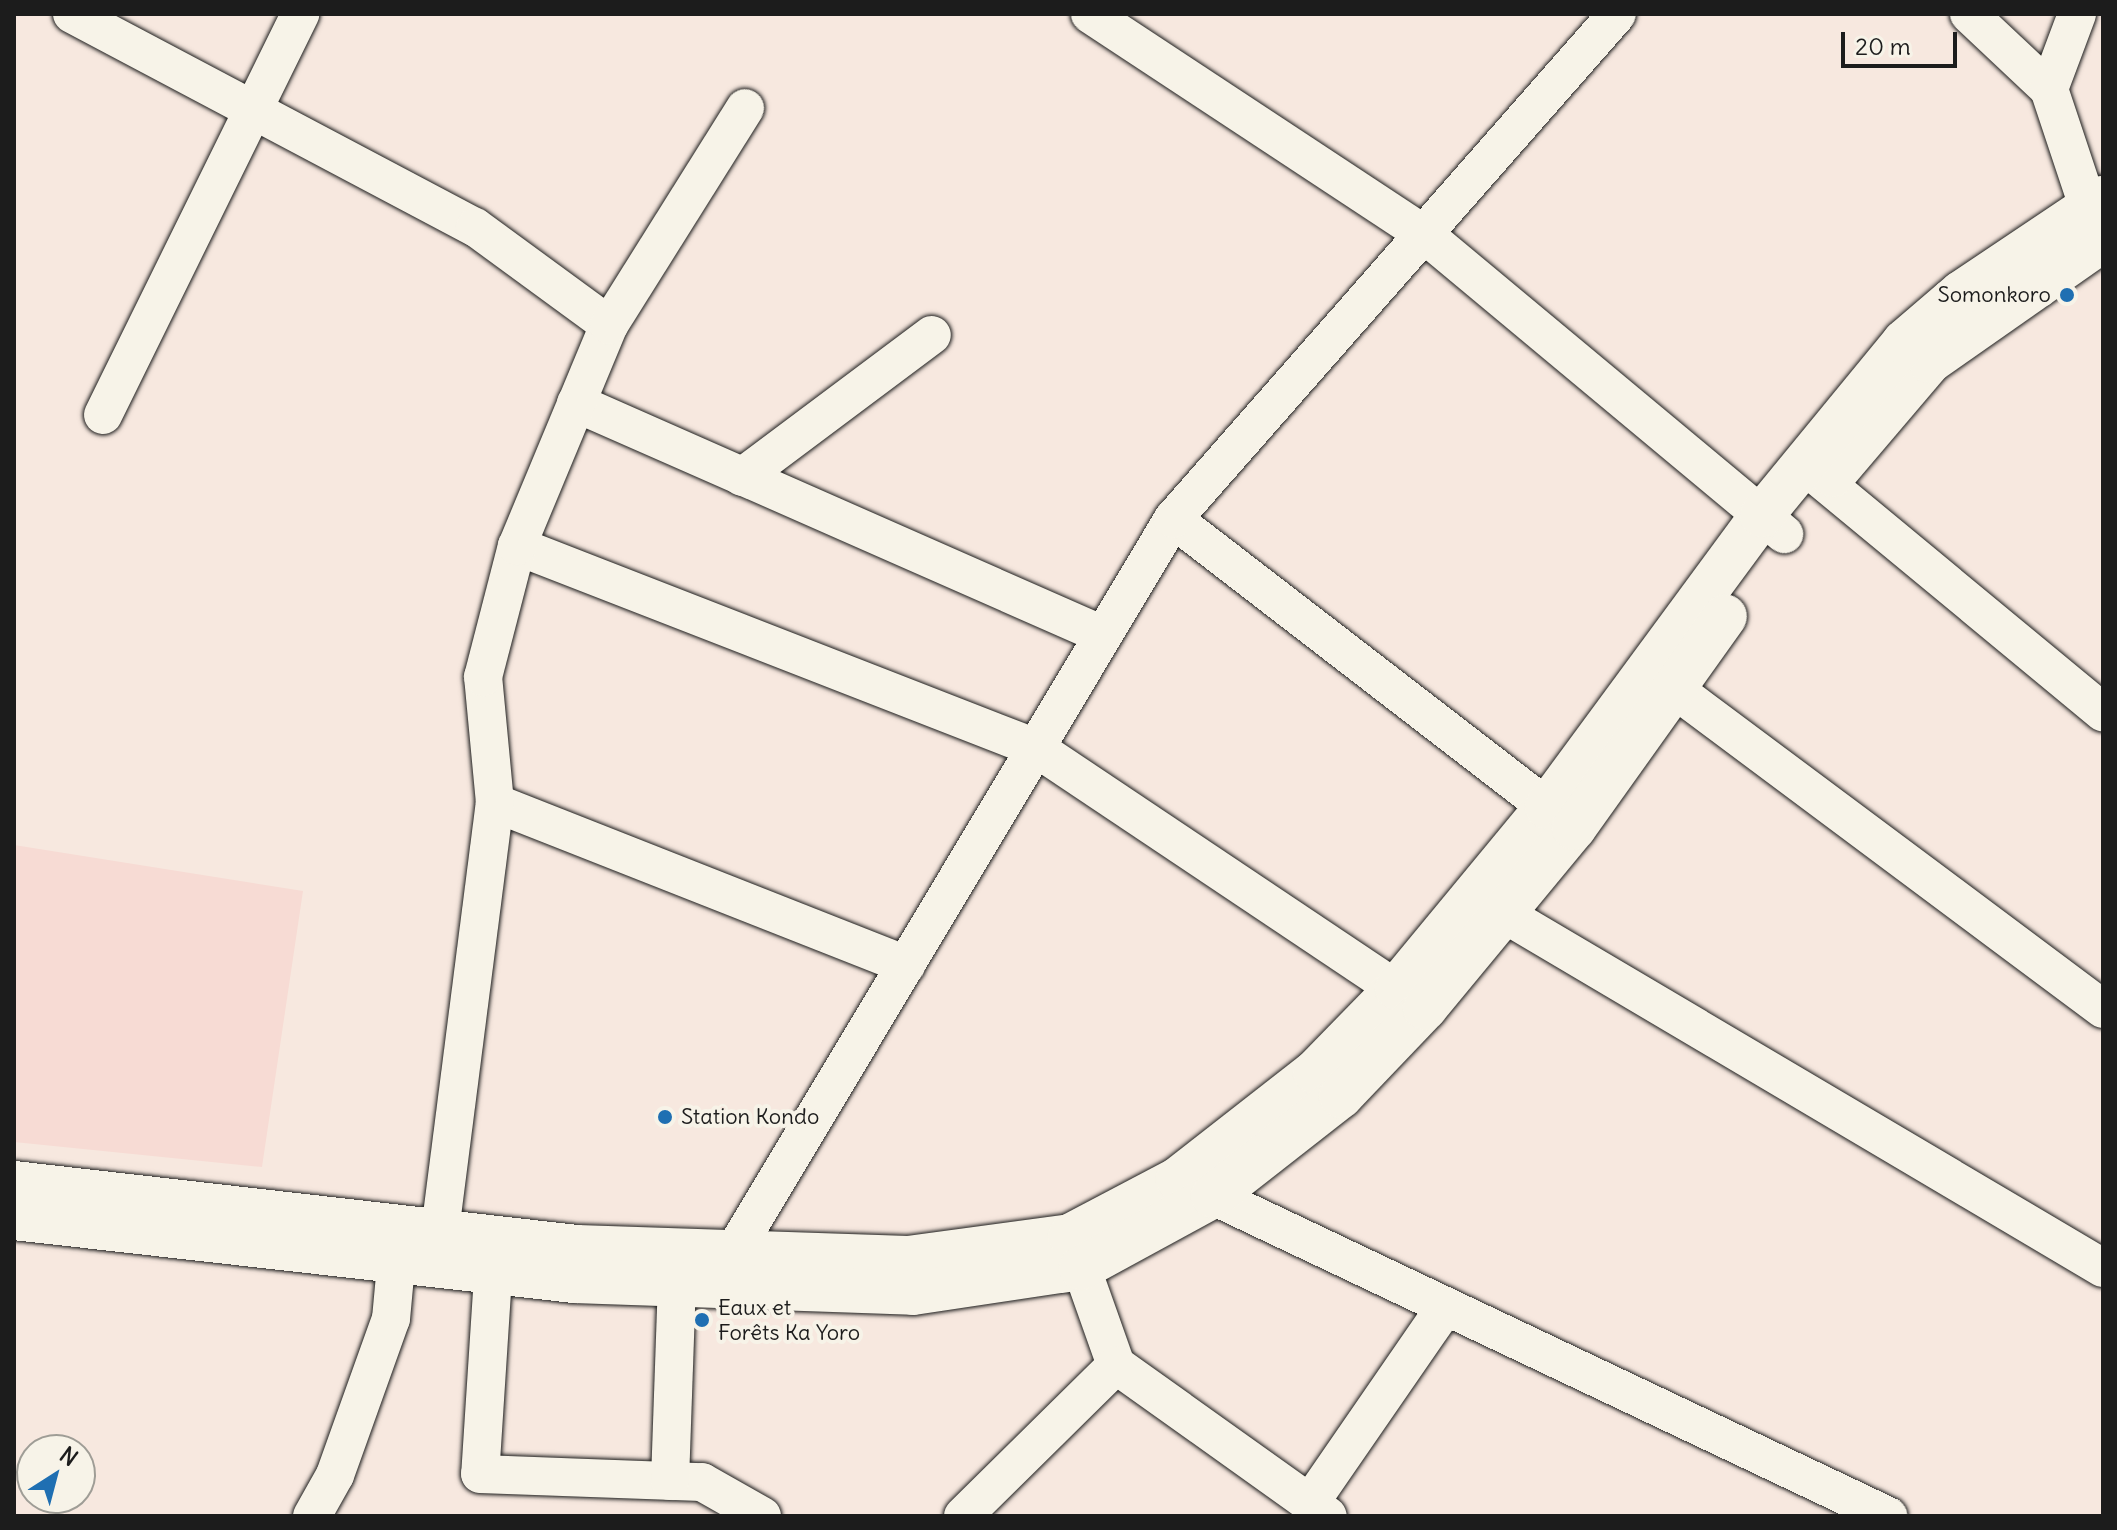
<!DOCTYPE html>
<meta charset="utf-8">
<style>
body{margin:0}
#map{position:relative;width:2117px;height:1530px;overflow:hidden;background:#f7e8df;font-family:Delius,sans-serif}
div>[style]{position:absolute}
.built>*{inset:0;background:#f7dbd4}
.roads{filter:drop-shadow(0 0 2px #1c1c1c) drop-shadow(0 0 2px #1c1c1c)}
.minor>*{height:38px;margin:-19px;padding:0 19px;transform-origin:19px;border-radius:19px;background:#f7f3e8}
.secondary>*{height:44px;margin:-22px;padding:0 22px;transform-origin:22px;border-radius:22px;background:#f7f3e8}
.dots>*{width:22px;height:22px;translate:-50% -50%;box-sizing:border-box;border:4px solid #f7f3e8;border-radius:50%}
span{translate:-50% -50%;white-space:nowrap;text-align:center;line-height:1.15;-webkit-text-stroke:8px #f7f3e8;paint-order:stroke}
.poi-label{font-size:22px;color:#1c1c1c}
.right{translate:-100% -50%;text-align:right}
.left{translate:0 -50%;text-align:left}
.frame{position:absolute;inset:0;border:16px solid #1c1c1c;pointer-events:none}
.north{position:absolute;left:16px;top:1434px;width:80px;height:80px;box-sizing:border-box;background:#f7f3e8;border:2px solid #9f9d96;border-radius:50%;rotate:36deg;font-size:22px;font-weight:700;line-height:32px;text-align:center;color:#1c1c1c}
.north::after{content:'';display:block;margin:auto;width:28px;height:36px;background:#1f6fb2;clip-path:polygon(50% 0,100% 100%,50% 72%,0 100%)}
.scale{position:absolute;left:1841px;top:32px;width:116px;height:36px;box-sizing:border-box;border:4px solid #1c1c1c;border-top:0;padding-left:10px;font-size:24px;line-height:28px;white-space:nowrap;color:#1c1c1c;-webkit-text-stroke:6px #f7f3e8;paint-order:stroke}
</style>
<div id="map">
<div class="built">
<div style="clip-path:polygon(14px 845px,303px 891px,262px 1167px,14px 1142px)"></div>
</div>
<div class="roads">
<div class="minor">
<div style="left:72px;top:14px;width:456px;rotate:27.9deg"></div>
<div style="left:475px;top:227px;width:166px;rotate:36.2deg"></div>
<div style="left:1090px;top:14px;width:400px;rotate:33.4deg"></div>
<div style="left:1424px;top:234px;width:469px;rotate:39.8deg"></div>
<div style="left:1969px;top:14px;width:110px;rotate:43.2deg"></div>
<div style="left:2049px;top:89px;width:155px;rotate:71.6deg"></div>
<div style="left:2049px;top:89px;width:80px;rotate:-69.5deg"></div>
<div style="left:576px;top:403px;width:576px;rotate:23.76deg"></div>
<div style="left:103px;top:415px;width:447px;rotate:-63.8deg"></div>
<div style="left:1804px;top:465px;width:388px;rotate:39.6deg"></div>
<div style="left:742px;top:477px;width:237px;rotate:-36.8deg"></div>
<div style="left:1173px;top:519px;width:501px;rotate:37.62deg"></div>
<div style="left:517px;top:546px;width:557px;rotate:21.27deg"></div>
<div style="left:1036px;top:748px;width:461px;rotate:33.8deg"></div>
<div style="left:1650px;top:671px;width:565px;rotate:36.73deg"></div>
<div style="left:495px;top:803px;width:442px;rotate:21.5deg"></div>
<div style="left:1479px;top:899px;width:725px;rotate:30.6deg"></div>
<div style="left:1190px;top:1185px;width:773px;rotate:25.37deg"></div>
<div style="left:440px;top:1231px;width:432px;rotate:-82.7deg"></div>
<div style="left:495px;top:803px;width:127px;rotate:-95.4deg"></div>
<div style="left:483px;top:677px;width:135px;rotate:-75.5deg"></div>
<div style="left:517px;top:546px;width:239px;rotate:-67.4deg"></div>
<div style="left:609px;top:325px;width:256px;rotate:-57.9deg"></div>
<div style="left:1071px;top:1238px;width:135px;rotate:70.5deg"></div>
<div style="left:1116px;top:1365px;width:260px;rotate:35.5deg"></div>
<div style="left:495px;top:1245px;width:229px;rotate:93.7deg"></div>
<div style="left:480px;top:1474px;width:222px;rotate:2.1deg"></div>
<div style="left:702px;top:1482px;width:69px;rotate:29.5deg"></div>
<div style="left:721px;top:1273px;width:879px;rotate:-59.06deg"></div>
<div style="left:1173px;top:519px;width:672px;rotate:-48.68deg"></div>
<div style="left:670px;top:1481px;width:225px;rotate:-88deg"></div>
<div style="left:1310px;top:1503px;width:238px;rotate:-55.4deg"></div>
<div style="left:312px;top:1516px;width:47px;rotate:-60.7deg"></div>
<div style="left:335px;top:1475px;width:166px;rotate:-70.3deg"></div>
<div style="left:391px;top:1319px;width:86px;rotate:-84.7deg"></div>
<div style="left:963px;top:1516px;width:215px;rotate:-44.6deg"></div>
</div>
<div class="secondary">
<div style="left:1833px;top:475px;width:150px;rotate:-49.6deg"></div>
<div style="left:1930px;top:361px;width:211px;rotate:-35deg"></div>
<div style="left:14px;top:1183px;width:567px;rotate:6.49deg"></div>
<div style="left:577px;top:1247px;width:331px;rotate:1.9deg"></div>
<div style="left:908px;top:1258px;width:163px;rotate:-7.7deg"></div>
<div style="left:1070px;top:1236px;width:122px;rotate:-27.8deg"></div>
<div style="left:1178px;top:1179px;width:174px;rotate:-38deg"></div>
<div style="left:1315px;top:1072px;width:117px;rotate:-45.7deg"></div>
<div style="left:1397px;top:988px;width:235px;rotate:-50.4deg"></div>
<div style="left:1547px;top:807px;width:363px;rotate:-53.6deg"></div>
<div style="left:1762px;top:515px;width:224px;rotate:-50.6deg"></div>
<div style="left:1904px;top:342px;width:75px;rotate:-40.7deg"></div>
<div style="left:1961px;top:293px;width:171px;rotate:-33.8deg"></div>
<div style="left:14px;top:1218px;width:564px;rotate:6.42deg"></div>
<div style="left:574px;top:1281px;width:339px;rotate:2deg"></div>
<div style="left:913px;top:1293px;width:170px;rotate:-8.5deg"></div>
<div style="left:1081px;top:1268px;width:150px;rotate:-28.6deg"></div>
<div style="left:1213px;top:1196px;width:162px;rotate:-38deg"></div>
<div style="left:1341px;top:1096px;width:122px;rotate:-46.3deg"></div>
<div style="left:1425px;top:1008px;width:234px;rotate:-50.4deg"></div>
<div style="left:1574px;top:828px;width:260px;rotate:-54.5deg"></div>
</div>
</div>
<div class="dots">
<div style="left:2067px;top:295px;background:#1f6fb2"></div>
<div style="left:665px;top:1117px;background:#1f6fb2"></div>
<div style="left:702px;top:1320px;background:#1f6fb2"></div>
</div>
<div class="poi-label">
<span class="right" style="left:2051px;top:295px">Somonkoro</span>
<span class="left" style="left:681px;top:1117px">Station Kondo</span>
<span class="left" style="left:718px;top:1320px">Eaux et<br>Forêts Ka Yoro</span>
</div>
<div class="frame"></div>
<div class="north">N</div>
<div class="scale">20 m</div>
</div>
